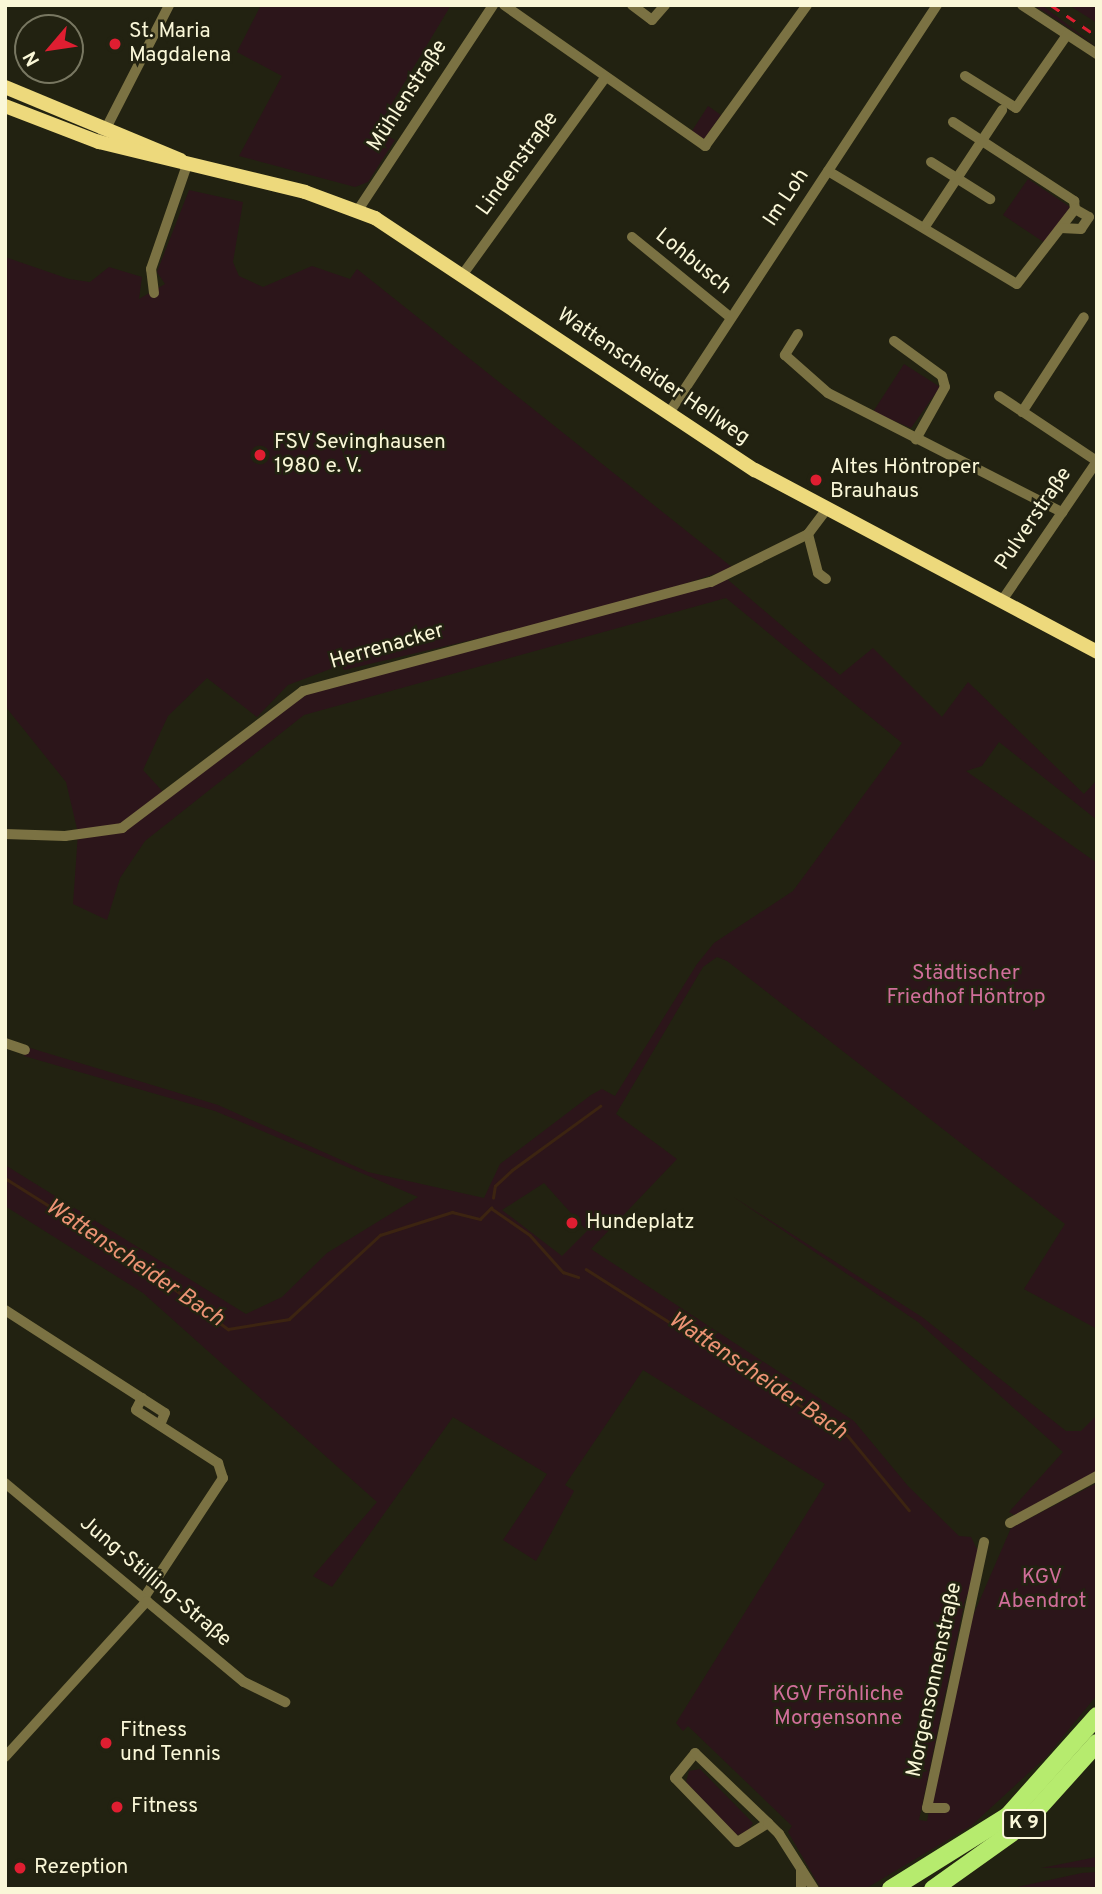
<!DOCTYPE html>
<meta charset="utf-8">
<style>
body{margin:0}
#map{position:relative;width:1102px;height:1894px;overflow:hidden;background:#221;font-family:Overpass,sans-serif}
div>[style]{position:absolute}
.green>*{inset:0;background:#2c151a}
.stream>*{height:2.5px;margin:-1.25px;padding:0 1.25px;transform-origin:1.25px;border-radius:1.25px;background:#3c2411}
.street>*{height:10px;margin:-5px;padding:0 5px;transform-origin:5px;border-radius:5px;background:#7b7243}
.secondary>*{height:14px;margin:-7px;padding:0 7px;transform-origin:7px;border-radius:7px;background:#edd97c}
.primary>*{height:18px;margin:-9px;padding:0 9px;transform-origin:9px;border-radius:9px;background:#b6eb6e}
.rail>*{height:2.5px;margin-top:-1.25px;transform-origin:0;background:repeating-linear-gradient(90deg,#df1e31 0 10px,transparent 0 19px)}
.dots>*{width:19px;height:19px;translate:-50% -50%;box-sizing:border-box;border:4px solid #221;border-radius:50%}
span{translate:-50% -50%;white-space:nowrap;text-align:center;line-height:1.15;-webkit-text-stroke:5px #221;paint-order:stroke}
.shield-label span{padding:2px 5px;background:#221;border:2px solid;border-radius:5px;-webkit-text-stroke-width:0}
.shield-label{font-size:19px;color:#faf7d8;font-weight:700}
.poi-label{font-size:21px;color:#faf7d8}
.left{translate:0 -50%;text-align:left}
.street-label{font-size:21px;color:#faf7d8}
.park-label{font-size:21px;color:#d06e9a}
.water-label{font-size:23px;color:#ec9374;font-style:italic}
.frame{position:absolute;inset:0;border:7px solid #faf7d8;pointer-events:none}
.north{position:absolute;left:14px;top:14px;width:70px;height:70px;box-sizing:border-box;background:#221;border:2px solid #787761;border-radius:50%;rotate:241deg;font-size:19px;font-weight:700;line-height:28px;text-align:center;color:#faf7d8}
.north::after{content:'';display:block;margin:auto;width:24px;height:32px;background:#df1e31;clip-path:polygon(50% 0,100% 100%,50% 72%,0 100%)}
</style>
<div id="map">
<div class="green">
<div style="clip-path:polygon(261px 5px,451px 5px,376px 130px,395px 140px,368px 182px,355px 187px,239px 156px,282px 76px,237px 52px)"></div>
<div style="clip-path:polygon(1033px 5px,1042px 5px,1097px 47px,1048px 14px)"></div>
<div style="clip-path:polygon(1069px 5px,1097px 5px,1097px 23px,1075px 9px)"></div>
<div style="clip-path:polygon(708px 106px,721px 115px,704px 139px,692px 131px)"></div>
<div style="clip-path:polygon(1028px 179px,1070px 207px,1045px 243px,1003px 215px)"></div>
<div style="clip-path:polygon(evenodd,189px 190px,243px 202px,233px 262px,239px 276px,263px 287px,312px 266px,350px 279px,357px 269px,733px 568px,620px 605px,344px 670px,341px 665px,288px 685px,257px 717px,207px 678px,168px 716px,143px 770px,165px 794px,297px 697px,727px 579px,840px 675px,873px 648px,942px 717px,968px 682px,1084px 794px,1097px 780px,1097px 820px,999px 742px,982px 766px,966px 771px,1097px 863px,1097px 1329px,1024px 1289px,1065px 1224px,727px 961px,717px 957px,703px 967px,616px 1114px,677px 1159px,591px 1249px,854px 1421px,908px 1486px,959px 1536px,971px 1537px,983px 1561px,965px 1600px,919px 1820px,927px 1821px,969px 1625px,1011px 1528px,1097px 1483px,1097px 1695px,1047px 1756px,971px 1826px,865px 1889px,821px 1889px,788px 1832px,792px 1826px,688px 1726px,683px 1731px,676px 1723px,825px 1484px,643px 1370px,565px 1485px,574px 1491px,536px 1561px,503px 1540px,547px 1474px,453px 1417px,332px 1587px,313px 1576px,377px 1502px,143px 1293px,5px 1206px,5px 1165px,246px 1314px,282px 1297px,327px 1253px,418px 1197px,215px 1111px,24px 1056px,27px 1047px,218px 1105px,368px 1172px,484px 1198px,500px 1164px,591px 1095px,602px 1089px,615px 1096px,697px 964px,714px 943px,793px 891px,902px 743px,726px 598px,304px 715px,145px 841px,120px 878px,107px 920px,73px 904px,78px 833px,66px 782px,5px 706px,5px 257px,69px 279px,90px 282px,109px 267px,142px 277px,139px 299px,165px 284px,157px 272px,189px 190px,544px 1183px,587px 1231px,562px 1256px,502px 1210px,544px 1183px)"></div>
<div style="clip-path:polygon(904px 364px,940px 387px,911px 428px,873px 412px)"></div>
<div style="clip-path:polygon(732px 1196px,922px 1317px,1066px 1431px,1081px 1431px,1097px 1415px,1097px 1474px,1018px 1517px,1009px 1512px,1063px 1452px,918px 1322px)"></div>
<div style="clip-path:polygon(700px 1769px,753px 1823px,747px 1832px,737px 1835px,686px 1782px,689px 1771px)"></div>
<div style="clip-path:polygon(1097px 1857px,1097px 1867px,1041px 1868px)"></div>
<div style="clip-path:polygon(1097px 1872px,1097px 1889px,1008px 1889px,1082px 1873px)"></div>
</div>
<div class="stream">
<div style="left:5px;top:1178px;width:156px;rotate:32.2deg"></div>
<div style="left:137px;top:1261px;width:114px;rotate:36.8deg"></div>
<div style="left:228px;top:1329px;width:62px;rotate:-9.3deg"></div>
<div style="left:289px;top:1319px;width:124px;rotate:-42.7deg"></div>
<div style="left:380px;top:1235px;width:76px;rotate:-17.7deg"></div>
<div style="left:452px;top:1212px;width:29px;rotate:14deg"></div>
<div style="left:480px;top:1219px;width:16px;rotate:-45deg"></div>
<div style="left:491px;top:1208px;width:47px;rotate:34.7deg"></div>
<div style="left:530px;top:1235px;width:50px;rotate:48.3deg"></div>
<div style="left:563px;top:1272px;width:16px;rotate:18deg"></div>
<div style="left:493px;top:1198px;width:12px;rotate:-81deg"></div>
<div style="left:495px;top:1186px;width:23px;rotate:-43deg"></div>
<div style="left:512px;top:1170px;width:109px;rotate:-36deg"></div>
<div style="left:586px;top:1269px;width:311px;rotate:32.5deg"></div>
<div style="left:848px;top:1436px;width:96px;rotate:50.5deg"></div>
</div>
<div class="street">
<div style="left:504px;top:5px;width:246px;rotate:35deg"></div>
<div style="left:705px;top:146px;width:174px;rotate:-54.1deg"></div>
<div style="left:632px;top:5px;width:25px;rotate:37deg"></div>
<div style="left:652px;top:20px;width:20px;rotate:-49deg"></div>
<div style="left:1022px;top:5px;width:90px;rotate:33.2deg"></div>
<div style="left:965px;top:76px;width:60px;rotate:32.1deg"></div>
<div style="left:1016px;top:108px;width:89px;rotate:-55.1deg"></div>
<div style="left:953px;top:122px;width:145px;rotate:33.1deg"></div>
<div style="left:1074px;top:201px;width:8px;rotate:83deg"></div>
<div style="left:99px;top:142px;width:154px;rotate:-62.9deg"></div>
<div style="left:931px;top:162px;width:70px;rotate:32.1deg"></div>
<div style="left:828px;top:171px;width:220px;rotate:30.9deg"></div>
<div style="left:1017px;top:284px;width:95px;rotate:-52.3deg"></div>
<div style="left:1075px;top:209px;width:16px;rotate:30deg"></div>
<div style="left:1089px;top:217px;width:14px;rotate:124deg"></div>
<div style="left:1081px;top:229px;width:20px;rotate:-177deg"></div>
<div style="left:358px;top:210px;width:245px;rotate:-56.6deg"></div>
<div style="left:926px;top:225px;width:138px;rotate:-56.5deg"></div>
<div style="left:632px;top:237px;width:127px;rotate:39.2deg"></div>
<div style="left:463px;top:274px;width:242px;rotate:-54.1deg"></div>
<div style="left:154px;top:293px;width:24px;rotate:-97deg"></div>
<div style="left:151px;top:269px;width:113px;rotate:-70.9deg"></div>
<div style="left:798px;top:334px;width:25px;rotate:122deg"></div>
<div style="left:785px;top:355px;width:57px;rotate:41.5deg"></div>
<div style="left:828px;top:393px;width:263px;rotate:27deg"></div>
<div style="left:894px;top:341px;width:59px;rotate:36.1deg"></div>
<div style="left:942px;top:376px;width:11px;rotate:75deg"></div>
<div style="left:945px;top:387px;width:60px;rotate:119.1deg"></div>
<div style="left:999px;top:396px;width:118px;rotate:33.6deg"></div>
<div style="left:1022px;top:412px;width:113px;rotate:-56.9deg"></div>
<div style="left:669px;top:413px;width:488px;rotate:-56.7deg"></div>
<div style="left:808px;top:534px;width:40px;rotate:75.6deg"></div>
<div style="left:818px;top:573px;width:10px;rotate:37deg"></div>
<div style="left:1003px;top:599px;width:167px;rotate:-55.7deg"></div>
<div style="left:5px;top:834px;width:60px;rotate:1.9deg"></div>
<div style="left:65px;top:836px;width:58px;rotate:-8deg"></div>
<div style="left:122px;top:828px;width:227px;rotate:-37.1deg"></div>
<div style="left:303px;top:691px;width:422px;rotate:-15deg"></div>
<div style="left:711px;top:582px;width:108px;rotate:-26.3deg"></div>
<div style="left:808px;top:534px;width:31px;rotate:-53deg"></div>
<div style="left:5px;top:1043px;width:21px;rotate:19deg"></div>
<div style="left:5px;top:1310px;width:190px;rotate:32.8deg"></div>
<div style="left:165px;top:1413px;width:13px;rotate:113deg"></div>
<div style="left:142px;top:1398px;width:13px;rotate:117deg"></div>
<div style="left:136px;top:1410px;width:98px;rotate:32.9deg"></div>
<div style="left:218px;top:1463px;width:16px;rotate:72deg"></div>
<div style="left:223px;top:1478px;width:144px;rotate:123.4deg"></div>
<div style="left:5px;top:1483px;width:311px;rotate:39.8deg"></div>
<div style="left:244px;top:1682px;width:46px;rotate:26deg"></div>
<div style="left:1010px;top:1523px;width:99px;rotate:-28.4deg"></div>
<div style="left:5px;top:1757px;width:211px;rotate:-47.7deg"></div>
<div style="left:945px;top:1808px;width:18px;rotate:180deg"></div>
<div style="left:927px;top:1808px;width:272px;rotate:-77.9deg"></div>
<div style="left:768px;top:1823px;width:36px;rotate:148deg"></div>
<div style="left:737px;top:1842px;width:89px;rotate:-134.1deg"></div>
<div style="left:675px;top:1778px;width:32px;rotate:-51deg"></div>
<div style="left:695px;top:1753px;width:101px;rotate:43.8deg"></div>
<div style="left:768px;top:1823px;width:16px;rotate:45deg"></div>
<div style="left:779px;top:1834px;width:65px;rotate:57.5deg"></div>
<div style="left:801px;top:1869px;width:20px;rotate:90deg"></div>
</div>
<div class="secondary">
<div style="left:5px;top:87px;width:190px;rotate:22.6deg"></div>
<div style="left:5px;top:106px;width:101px;rotate:21deg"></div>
<div style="left:99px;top:142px;width:212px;rotate:13.6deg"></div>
<div style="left:305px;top:192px;width:75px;rotate:20.4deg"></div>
<div style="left:375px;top:218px;width:456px;rotate:33.6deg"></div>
<div style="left:755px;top:470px;width:387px;rotate:28deg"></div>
</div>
<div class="primary">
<div style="left:891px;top:1889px;width:138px;rotate:-32deg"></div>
<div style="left:1008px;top:1816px;width:134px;rotate:-48.3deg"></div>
<div style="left:933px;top:1889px;width:112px;rotate:-35.5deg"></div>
<div style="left:1024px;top:1824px;width:109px;rotate:-48deg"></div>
</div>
<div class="rail">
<div style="left:1051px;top:5px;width:55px;rotate:34deg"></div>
</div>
<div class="dots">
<div style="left:115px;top:44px;background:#df1e31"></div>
<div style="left:260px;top:455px;background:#df1e31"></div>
<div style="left:816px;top:480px;background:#df1e31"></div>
<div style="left:572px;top:1223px;background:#df1e31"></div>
<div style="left:106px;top:1743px;background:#df1e31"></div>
<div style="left:117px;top:1807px;background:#df1e31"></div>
<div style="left:20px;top:1868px;background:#df1e31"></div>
</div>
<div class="shield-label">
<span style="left:1024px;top:1824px">K 9</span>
</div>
<div class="poi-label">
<span class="left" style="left:129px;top:44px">St. Maria<br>Magdalena</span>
<span class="left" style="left:274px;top:455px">FSV Sevinghausen<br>1980 e. V.</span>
<span class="left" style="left:830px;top:480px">Altes Höntroper<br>Brauhaus</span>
<span class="left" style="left:586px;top:1223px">Hundeplatz</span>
<span class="left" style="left:120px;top:1743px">Fitness<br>und Tennis</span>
<span class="left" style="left:131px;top:1807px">Fitness</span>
<span class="left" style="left:34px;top:1868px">Rezeption</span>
</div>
<div class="street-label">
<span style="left:408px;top:96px;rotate:-57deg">Mühlenstraße</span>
<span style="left:518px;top:164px;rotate:-54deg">Lindenstraße</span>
<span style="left:787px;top:198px;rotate:-56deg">Im Loh</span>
<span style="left:693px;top:262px;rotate:39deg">Lohbusch</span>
<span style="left:653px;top:377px;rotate:34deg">Wattenscheider Hellweg</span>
<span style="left:1034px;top:519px;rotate:-56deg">Pulverstraße</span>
<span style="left:387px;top:647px;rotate:-16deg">Herrenacker</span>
<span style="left:155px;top:1582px;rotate:40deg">Jung-Stilling-Straße</span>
<span style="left:935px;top:1680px;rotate:-78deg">Morgensonnenstraße</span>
</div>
<div class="park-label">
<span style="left:966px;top:986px">Städtischer<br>Friedhof Höntrop</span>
<span style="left:1042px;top:1590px">KGV<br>Abendrot</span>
<span style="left:838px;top:1707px">KGV Fröhliche<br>Morgensonne</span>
</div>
<div class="water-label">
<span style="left:134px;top:1264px;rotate:34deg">Wattenscheider Bach</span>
<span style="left:757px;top:1377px;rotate:34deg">Wattenscheider Bach</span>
</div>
<div class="frame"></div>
<div class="north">N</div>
</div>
